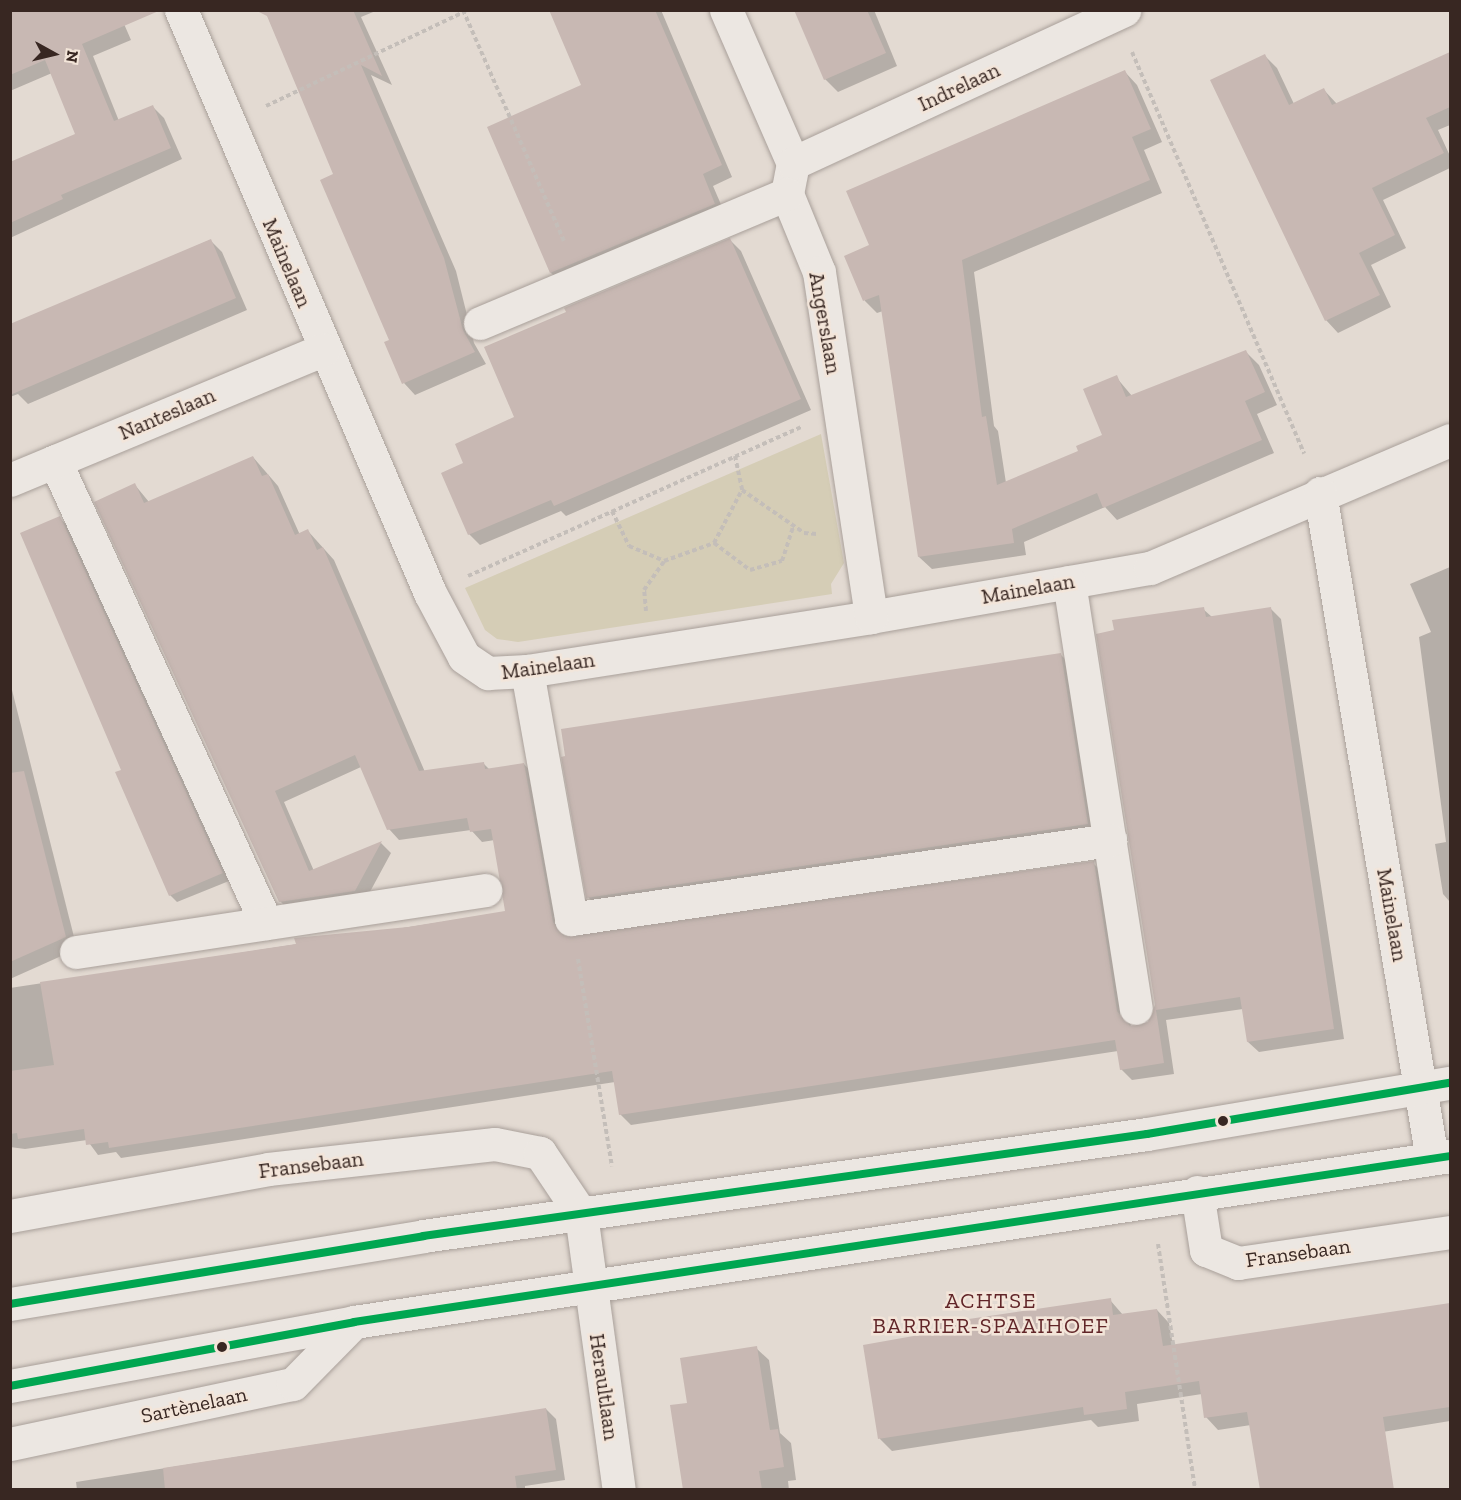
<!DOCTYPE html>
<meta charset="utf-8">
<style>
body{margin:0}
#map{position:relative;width:1461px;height:1500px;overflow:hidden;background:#e3dad2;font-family:"Zilla Slab",serif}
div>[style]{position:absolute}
.green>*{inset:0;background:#d5cdb6}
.shadow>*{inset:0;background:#0003}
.building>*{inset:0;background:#c8b8b3}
.path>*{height:4px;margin-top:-2px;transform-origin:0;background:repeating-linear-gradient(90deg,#c4beb9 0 4.5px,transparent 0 7.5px)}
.roads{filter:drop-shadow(0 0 2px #a9a09a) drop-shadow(0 0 2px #a9a09a)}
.minor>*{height:33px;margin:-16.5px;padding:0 16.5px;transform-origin:16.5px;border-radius:16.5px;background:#ece7e2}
.bus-1>*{height:8px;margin:-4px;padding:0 4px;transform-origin:4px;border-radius:4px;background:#00a651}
.dots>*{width:16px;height:16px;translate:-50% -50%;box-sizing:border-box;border:3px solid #f3e5d9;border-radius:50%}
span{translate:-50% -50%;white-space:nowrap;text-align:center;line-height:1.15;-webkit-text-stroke:5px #f3e5d9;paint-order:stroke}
.street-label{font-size:21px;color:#382722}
.neighbourhood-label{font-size:22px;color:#612528;letter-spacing:1.5px}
.frame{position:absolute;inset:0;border:12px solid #382722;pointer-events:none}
.north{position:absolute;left:24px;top:24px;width:60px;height:60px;-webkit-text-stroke:4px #f3e5d9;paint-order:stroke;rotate:98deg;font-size:16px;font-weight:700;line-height:24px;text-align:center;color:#382722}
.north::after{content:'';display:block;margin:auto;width:21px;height:27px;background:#382722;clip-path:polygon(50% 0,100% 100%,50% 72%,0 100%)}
</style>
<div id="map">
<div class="green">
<div style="clip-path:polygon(821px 434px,844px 563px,831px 584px,832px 594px,518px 642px,497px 639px,485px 630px,465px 588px)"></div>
</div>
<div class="shadow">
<div style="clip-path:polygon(10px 10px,118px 10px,131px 40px,93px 56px,119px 121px,153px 107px,164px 118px,182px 159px,10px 238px,10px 164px,77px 135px,52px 73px,10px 91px)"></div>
<div style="clip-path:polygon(265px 10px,378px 10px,361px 17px,392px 85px,371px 75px,456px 271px,474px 343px,486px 364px,415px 395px,404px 383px,335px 175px)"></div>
<div style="clip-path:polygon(550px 10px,661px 10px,732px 177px,713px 186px,726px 216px,563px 284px,551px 273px,583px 86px)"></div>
<div style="clip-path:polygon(795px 10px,874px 10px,897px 66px,838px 92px,825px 79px)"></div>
<div style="clip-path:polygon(1450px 54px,1450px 125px,1438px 130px,1450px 156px,1450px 168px,1383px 200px,1406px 248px,1371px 265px,1391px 307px,1338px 333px,1326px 320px,1265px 56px,1277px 68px,1294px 104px,1324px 90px,1337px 104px)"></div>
<div style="clip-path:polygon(1125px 72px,1137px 85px,1162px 142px,1144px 150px,1162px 193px,974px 272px,994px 426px,998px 431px,1006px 483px,1080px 451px,1104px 436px,1116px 377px,1132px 396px,1246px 352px,1259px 365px,1277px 405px,1257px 414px,1274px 453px,1117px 520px,1105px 507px,1024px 542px,1026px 555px,932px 569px,919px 557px,883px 311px,877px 313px,865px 301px,846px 256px,871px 246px)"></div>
<div style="clip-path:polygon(210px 240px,222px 252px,247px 310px,28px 404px,18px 394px,10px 397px,10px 326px)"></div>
<div style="clip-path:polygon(730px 240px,741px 251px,811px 410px,566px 516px,561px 511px,480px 545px,469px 534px,465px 464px)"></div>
<div style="clip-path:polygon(253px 457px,278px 486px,300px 535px,308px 531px,334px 560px,425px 772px,484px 764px,490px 770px,524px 764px,534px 775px,565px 938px,1093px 863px,1104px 874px,1131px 1027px,1149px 1023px,1156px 1005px,1203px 609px,1212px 617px,1270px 608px,1281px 619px,1344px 1039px,1259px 1052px,1248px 1042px,1243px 1009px,1166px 1020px,1174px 1074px,1132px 1080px,1121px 1069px,1118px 1051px,631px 1125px,620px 1114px,615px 1082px,121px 1158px,116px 1152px,98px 1155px,87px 1140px,25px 1149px,10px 1147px,10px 988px,507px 912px,495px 840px,482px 842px,471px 830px,399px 840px,389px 829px,361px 767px,284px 802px,314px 871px,381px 843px,391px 853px,365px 901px,291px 912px,280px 901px,135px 485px,149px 502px)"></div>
<div style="clip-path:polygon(59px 518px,67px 525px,229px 881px,177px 902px,170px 895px,123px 771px)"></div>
<div style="clip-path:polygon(1450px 567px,1450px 902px,1443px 894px,1435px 844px,1446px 842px,1419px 637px,1431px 632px,1410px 584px)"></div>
<div style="clip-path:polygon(1061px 655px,1071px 665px,1098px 834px,598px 908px,588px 897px)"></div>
<div style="clip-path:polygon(10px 682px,77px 949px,10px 979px)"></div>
<div style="clip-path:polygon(1110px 1300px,1123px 1315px,1157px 1310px,1169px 1323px,1173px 1346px,1450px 1304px,1450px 1421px,1266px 1451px,1251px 1425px,1218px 1430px,1206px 1417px,1202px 1394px,1137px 1404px,1139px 1421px,1098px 1427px,1091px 1420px,892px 1451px,880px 1439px,865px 1346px)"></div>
<div style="clip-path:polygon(756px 1348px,769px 1360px,780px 1433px,791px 1443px,796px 1480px,788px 1481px,789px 1490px,684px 1490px,689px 1404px)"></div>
<div style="clip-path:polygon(546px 1409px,556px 1419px,565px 1480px,525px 1486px,525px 1490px,77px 1490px,76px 1482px)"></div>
</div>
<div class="building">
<div style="clip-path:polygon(10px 10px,161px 10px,82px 44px,114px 121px,153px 105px,171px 148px,61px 195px,63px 199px,10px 223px,10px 162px,75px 134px,45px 60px,10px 75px)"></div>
<div style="clip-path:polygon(255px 10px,353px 10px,382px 76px,361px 65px,444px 258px,463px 330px,475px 352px,402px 384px,384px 342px,389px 340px,320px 180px,333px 174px,267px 16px)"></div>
<div style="clip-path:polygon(549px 10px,655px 10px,722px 165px,703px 174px,715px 204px,550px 273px,487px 127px,581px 85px)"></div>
<div style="clip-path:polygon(794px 10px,867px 10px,886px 53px,824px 80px)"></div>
<div style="clip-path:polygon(1450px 52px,1450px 107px,1426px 118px,1444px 153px,1372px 188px,1395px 235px,1359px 253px,1380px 295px,1325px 321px,1210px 80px,1265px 54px,1289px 105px,1324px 88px,1332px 105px)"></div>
<div style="clip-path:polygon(1125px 70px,1151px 129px,1132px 137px,1150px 180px,962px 260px,982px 417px,986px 416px,997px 485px,1078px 451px,1076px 446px,1102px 435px,1083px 389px,1117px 375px,1126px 397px,1246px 350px,1265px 392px,1245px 401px,1262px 440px,1103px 508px,1097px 493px,1012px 529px,1014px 543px,918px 557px,879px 295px,863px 301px,844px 256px,869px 245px,846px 191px)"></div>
<div style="clip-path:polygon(730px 238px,801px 399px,554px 506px,551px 500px,468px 535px,441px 473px,463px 463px,455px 444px,514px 417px,484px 347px,566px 312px,564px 308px)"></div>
<div style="clip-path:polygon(211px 239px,236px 298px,10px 395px,10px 324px)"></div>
<div style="clip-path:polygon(253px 456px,262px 476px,268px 474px,295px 535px,308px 529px,317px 550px,323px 547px,419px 771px,484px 762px,485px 769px,524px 763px,553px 922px,564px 936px,1094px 861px,1117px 1011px,1130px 1026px,1148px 1022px,1155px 1005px,1096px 634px,1114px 630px,1112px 620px,1204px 607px,1206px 617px,1271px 607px,1334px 1029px,1247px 1042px,1240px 997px,1156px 1010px,1164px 1063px,1120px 1070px,1115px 1040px,619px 1115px,612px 1071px,109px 1148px,108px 1142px,86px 1145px,84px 1129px,18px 1139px,17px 1133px,10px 1134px,10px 1071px,54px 1065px,40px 982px,296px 944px,294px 938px,408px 927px,505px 911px,491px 829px,470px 832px,467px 818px,387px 830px,355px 755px,275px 791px,309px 871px,382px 841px,355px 891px,279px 902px,94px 502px,135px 483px,144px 503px)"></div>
<div style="clip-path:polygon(60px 516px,223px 873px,169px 896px,115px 772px,121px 770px,20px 533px)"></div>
<div style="clip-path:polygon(1061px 653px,1088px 824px,586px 898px,561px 757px,565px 756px,561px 729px)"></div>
<div style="clip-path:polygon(24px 771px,66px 937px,10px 962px,10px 773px)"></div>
<div style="clip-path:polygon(1111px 1298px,1113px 1315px,1157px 1309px,1163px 1346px,1450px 1303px,1450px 1407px,1383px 1417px,1394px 1490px,1260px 1490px,1247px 1412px,1204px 1418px,1199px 1381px,1125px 1392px,1127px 1409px,1084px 1415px,1083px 1407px,878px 1439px,863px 1345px,936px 1332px,935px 1324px)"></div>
<div style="clip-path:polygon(757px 1346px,770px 1430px,778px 1429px,784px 1467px,759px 1471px,762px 1490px,683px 1490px,670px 1405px,687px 1403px,680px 1358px)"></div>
<div style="clip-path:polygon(546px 1408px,556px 1470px,515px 1476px,517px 1490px,165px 1490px,163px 1468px)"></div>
</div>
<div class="path">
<div style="left:463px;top:10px;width:252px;rotate:66.4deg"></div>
<div style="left:1132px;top:52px;width:437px;rotate:66.8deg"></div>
<div style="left:266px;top:106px;width:219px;rotate:-25.4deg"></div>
<div style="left:735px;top:456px;width:35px;rotate:78deg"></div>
<div style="left:612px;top:511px;width:39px;rotate:64deg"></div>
<div style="left:629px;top:546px;width:38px;rotate:23deg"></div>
<div style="left:664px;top:561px;width:53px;rotate:-19.8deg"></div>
<div style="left:714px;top:543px;width:60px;rotate:-62.2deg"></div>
<div style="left:742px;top:490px;width:75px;rotate:34.7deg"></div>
<div style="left:804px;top:533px;width:13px;rotate:4deg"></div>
<div style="left:714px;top:543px;width:45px;rotate:36.9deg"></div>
<div style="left:750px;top:570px;width:33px;rotate:-16deg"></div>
<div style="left:782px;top:561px;width:38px;rotate:-72deg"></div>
<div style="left:468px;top:576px;width:365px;rotate:-24.1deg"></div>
<div style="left:646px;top:611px;width:21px;rotate:-95deg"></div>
<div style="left:644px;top:590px;width:35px;rotate:-55deg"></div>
<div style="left:578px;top:959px;width:210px;rotate:80.7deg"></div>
<div style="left:1158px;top:1244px;width:249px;rotate:81.4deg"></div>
</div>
<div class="roads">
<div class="minor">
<div style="left:181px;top:10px;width:634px;rotate:66.87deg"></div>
<div style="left:430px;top:593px;width:72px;rotate:62deg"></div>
<div style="left:464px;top:657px;width:29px;rotate:34deg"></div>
<div style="left:488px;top:673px;width:39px;rotate:-3deg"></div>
<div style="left:527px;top:671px;width:348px;rotate:-8.9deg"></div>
<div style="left:871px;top:617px;width:283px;rotate:-10deg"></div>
<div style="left:1150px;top:568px;width:326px;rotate:-23.1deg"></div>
<div style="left:726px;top:10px;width:167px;rotate:66.4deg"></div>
<div style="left:793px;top:163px;width:32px;rotate:101deg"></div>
<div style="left:787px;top:194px;width:84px;rotate:67.7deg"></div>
<div style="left:819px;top:272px;width:349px;rotate:81.4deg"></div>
<div style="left:793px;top:163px;width:365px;rotate:-24.8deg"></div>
<div style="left:480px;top:323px;width:333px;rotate:-22.8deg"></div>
<div style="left:55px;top:461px;width:508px;rotate:65.45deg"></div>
<div style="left:10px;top:480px;width:340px;rotate:-22.6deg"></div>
<div style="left:1320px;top:493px;width:675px;rotate:80.45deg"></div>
<div style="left:1069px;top:582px;width:431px;rotate:81.1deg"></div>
<div style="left:527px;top:671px;width:252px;rotate:79.9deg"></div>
<div style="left:571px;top:919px;width:545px;rotate:-8.34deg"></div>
<div style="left:76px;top:952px;width:414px;rotate:-8.6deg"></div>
<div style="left:1197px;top:1192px;width:59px;rotate:81.2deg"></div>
<div style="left:1206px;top:1250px;width:35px;rotate:22deg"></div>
<div style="left:1238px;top:1263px;width:214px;rotate:-8.3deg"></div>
<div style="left:10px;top:1216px;width:262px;rotate:-10.3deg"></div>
<div style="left:268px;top:1169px;width:228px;rotate:-6.3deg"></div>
<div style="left:495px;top:1144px;width:46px;rotate:11.3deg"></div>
<div style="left:540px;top:1153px;width:73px;rotate:56.1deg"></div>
<div style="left:581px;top:1214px;width:279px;rotate:82.2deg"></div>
<div style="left:10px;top:1304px;width:419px;rotate:-9.3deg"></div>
<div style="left:423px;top:1236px;width:731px;rotate:-8.02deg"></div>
<div style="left:1147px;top:1134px;width:307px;rotate:-9.6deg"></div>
<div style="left:10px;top:1386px;width:350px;rotate:-10.5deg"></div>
<div style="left:354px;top:1322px;width:1108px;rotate:-8.61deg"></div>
<div style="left:10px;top:1444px;width:289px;rotate:-12deg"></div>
<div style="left:293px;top:1384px;width:87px;rotate:-45.5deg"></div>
</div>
</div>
<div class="bus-1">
<div style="left:10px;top:1304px;width:419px;rotate:-9.3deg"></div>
<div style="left:423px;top:1236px;width:731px;rotate:-8.02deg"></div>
<div style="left:1147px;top:1134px;width:307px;rotate:-9.6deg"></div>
<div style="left:10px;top:1386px;width:350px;rotate:-10.5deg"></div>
<div style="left:354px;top:1322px;width:1108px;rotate:-8.61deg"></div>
</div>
<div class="dots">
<div style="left:1223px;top:1121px;background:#382722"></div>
<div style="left:222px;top:1347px;background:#382722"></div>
</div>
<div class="street-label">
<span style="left:959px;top:87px;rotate:-25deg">Indrelaan</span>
<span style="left:287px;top:263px;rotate:67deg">Mainelaan</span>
<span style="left:825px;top:323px;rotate:80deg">Angerslaan</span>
<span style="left:167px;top:414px;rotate:-23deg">Nanteslaan</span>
<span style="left:1028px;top:589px;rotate:-10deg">Mainelaan</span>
<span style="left:548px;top:666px;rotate:-8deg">Mainelaan</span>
<span style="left:1392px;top:915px;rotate:80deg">Mainelaan</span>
<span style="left:311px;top:1165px;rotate:-7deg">Fransebaan</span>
<span style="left:1298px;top:1253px;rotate:-8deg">Fransebaan</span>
<span style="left:604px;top:1387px;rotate:82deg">Heraultlaan</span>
<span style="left:194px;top:1405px;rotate:-12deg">Sartènelaan</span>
</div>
<div class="neighbourhood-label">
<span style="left:991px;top:1313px">ACHTSE<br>BARRIER-SPAAIHOEF</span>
</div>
<div class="frame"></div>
<div class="north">N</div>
</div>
